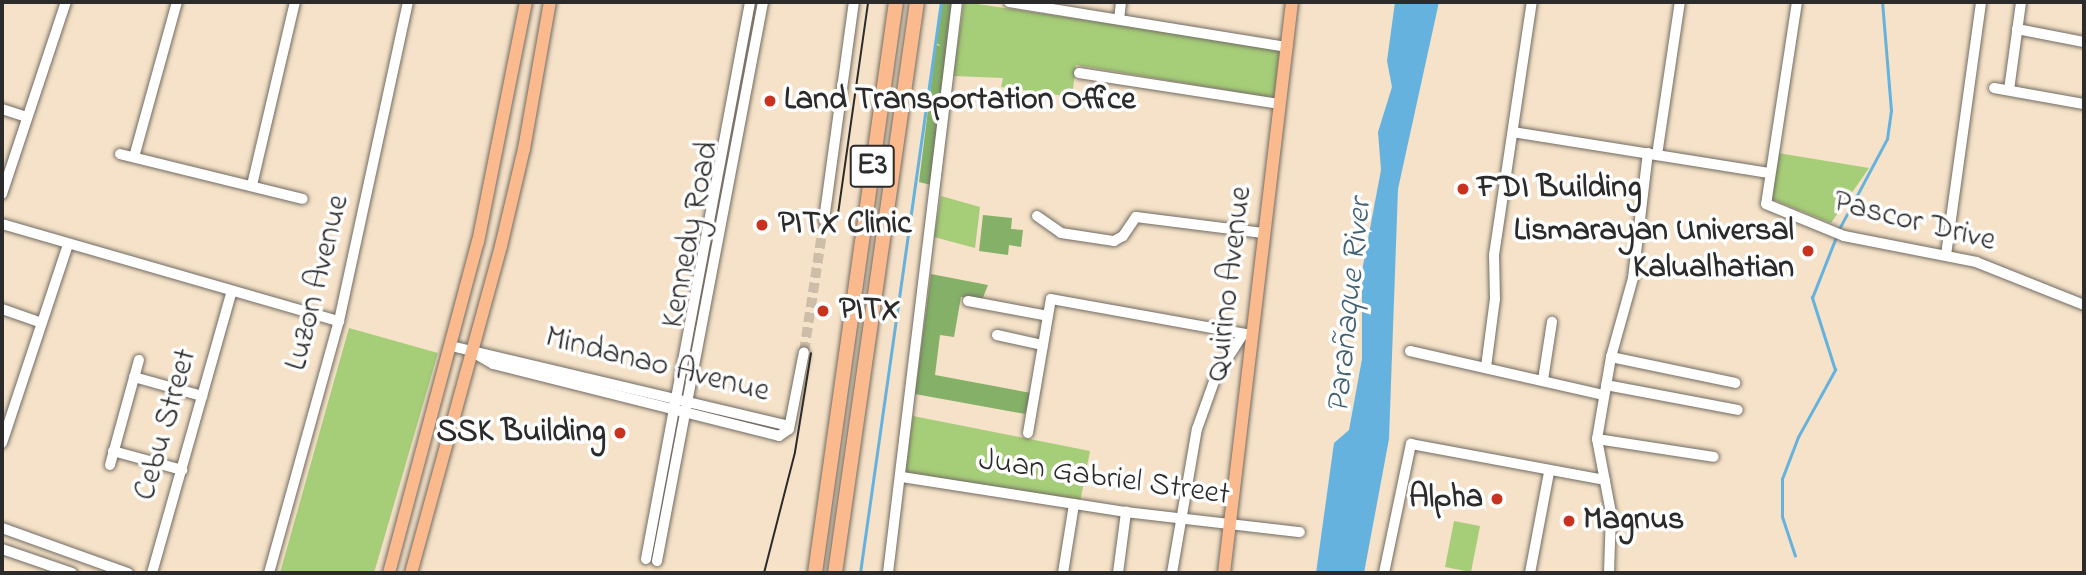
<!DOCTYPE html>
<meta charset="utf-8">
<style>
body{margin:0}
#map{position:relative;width:2086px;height:575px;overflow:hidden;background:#f5e2c8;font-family:"Indie Flower",sans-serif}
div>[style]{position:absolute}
.green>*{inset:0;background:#a6cd78}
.forest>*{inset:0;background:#84b068}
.water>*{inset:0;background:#65b2df}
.stream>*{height:2.5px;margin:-1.25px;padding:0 1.25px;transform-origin:1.25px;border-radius:1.25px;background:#65b2df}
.minor-tunnel>*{height:10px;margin-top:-5px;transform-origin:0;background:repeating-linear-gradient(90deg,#cdbda9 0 10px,transparent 0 15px)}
.roads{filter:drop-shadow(0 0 2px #726b62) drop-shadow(0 0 2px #726b62)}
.minor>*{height:10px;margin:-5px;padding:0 5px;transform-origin:5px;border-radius:5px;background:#fff}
.major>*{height:12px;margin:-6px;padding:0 6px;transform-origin:6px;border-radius:6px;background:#fbba8d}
.highway>*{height:14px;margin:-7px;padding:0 7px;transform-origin:7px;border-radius:7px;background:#fbba8d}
.tram>*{height:2px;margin:-1px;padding:0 1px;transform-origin:1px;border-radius:1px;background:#2b2b2b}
.dots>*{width:19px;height:19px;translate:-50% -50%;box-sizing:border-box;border:4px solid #fff;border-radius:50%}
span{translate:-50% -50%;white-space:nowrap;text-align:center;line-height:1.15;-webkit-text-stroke:7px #fff;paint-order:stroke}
.shield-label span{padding:2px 5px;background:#fff;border:2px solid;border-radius:5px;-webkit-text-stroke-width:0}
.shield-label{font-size:30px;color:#2b2b2b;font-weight:700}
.poi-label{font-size:32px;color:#2b2b2b;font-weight:700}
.left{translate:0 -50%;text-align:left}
.right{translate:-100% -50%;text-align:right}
.street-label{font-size:32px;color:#2b2b2b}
.water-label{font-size:33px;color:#426173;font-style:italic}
.frame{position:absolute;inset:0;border:4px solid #2b2b2b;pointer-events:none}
</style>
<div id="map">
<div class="green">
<div style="clip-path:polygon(964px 2px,1280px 49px,1274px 98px,1076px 65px,1072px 97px,1001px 87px,1003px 78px,953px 76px)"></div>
<div style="clip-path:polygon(1778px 153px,1869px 168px,1831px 223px,1772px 199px)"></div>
<div style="clip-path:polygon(941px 196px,980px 207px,975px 248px,934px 237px)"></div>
<div style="clip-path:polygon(349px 328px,438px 353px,374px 573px,280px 573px)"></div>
<div style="clip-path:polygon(913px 416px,1090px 451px,1080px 502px,905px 473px)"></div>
<div style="clip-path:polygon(1454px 521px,1480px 526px,1471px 572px,1445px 567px)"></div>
</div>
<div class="forest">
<div style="clip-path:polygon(941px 2px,953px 2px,935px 186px,919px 182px,936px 45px,941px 46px,936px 43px)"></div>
<div style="clip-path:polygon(983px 215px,1012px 218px,1011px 229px,1023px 230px,1021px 247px,1009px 245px,1008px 255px,979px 251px)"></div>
<div style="clip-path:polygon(931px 274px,988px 285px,982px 300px,961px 297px,954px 337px,940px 335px,935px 375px,1031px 393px,1025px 414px,915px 394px)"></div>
</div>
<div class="water">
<div style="clip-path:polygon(1395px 2px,1439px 2px,1398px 189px,1389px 439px,1364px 573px,1316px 573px,1334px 443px,1349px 430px,1362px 359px,1362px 271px,1381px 170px,1378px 132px,1392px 87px,1387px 61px)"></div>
</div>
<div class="stream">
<div style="left:1838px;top:231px;width:104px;rotate:-62deg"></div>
<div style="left:1887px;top:139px;width:28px;rotate:-82deg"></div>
<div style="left:1891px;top:111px;width:109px;rotate:-94.7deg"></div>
<div style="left:1795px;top:556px;width:41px;rotate:-108.4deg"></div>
<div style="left:1782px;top:517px;width:38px;rotate:-90deg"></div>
<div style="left:1782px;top:479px;width:45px;rotate:-69.1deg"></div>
<div style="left:1798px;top:437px;width:77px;rotate:-61.1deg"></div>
<div style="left:1835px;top:370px;width:76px;rotate:-107.7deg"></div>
<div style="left:1812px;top:298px;width:66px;rotate:-68.5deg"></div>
<div style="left:860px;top:573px;width:577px;rotate:-81.93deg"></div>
</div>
<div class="minor-tunnel">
<div style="left:804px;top:352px;width:134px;rotate:-81.4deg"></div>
</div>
<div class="roads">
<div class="minor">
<div style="left:1009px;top:2px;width:282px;rotate:9.2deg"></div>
<div style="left:1797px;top:2px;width:204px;rotate:98.7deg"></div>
<div style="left:1766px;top:204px;width:84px;rotate:22.3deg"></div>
<div style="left:1844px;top:236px;width:135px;rotate:11.1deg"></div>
<div style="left:1976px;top:262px;width:116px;rotate:21.7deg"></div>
<div style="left:1119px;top:19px;width:17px;rotate:-83deg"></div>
<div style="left:2017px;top:29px;width:68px;rotate:11deg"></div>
<div style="left:1079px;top:73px;width:202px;rotate:8.8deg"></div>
<div style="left:1994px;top:88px;width:91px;rotate:10.1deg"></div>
<div style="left:2009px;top:90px;width:89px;rotate:-82.2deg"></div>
<div style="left:2px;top:109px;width:25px;rotate:18deg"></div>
<div style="left:1513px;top:132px;width:259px;rotate:9.1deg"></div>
<div style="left:120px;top:154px;width:188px;rotate:13.8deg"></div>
<div style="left:1657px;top:155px;width:155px;rotate:-81.5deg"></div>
<div style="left:134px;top:157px;width:161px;rotate:-74.5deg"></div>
<div style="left:252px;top:185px;width:188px;rotate:-76.8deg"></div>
<div style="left:2px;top:194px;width:202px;rotate:-71.6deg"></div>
<div style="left:1037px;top:216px;width:29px;rotate:35deg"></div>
<div style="left:1061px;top:233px;width:54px;rotate:8.6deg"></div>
<div style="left:1114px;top:241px;width:10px;rotate:-29deg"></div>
<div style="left:1123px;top:236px;width:23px;rotate:-56deg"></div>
<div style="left:1136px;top:217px;width:128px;rotate:7.2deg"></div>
<div style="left:824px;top:220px;width:220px;rotate:-82.2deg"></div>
<div style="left:2px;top:224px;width:351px;rotate:16.1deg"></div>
<div style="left:1946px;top:255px;width:255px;rotate:-82.1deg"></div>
<div style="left:968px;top:301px;width:81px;rotate:10.6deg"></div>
<div style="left:2px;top:309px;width:42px;rotate:19.3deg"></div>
<div style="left:997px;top:335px;width:47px;rotate:12.3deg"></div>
<div style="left:451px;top:346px;width:347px;rotate:13.3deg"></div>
<div style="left:1410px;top:351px;width:199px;rotate:12.8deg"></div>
<div style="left:474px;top:353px;width:22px;rotate:30deg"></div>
<div style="left:493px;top:364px;width:295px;rotate:14.1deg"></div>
<div style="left:779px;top:436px;width:12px;rotate:-35deg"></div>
<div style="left:789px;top:429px;width:78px;rotate:-79deg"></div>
<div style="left:1611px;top:357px;width:127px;rotate:11.8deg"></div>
<div style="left:1486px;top:367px;width:69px;rotate:-82.5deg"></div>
<div style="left:1495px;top:299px;width:44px;rotate:-91.3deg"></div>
<div style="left:1494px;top:255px;width:256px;rotate:-81.5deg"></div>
<div style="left:134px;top:377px;width:71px;rotate:15.6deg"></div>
<div style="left:1543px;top:380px;width:59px;rotate:-81.2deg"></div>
<div style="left:1606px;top:385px;width:134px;rotate:10.7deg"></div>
<div style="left:1028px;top:433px;width:136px;rotate:-80.3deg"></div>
<div style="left:1051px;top:299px;width:204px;rotate:10.2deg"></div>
<div style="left:1597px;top:439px;width:118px;rotate:8.7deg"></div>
<div style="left:2px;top:443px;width:209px;rotate:-71.6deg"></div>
<div style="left:113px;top:451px;width:72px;rotate:15.4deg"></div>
<div style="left:110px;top:465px;width:109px;rotate:-74.6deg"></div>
<div style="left:902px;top:477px;width:227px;rotate:8.9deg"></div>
<div style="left:1126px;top:512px;width:175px;rotate:6.6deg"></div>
<div style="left:2px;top:528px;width:134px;rotate:19.7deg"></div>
<div style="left:2px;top:549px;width:74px;rotate:18.9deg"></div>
<div style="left:646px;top:559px;width:567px;rotate:-79.42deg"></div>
<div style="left:657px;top:561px;width:569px;rotate:-79.26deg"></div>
<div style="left:152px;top:573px;width:293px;rotate:-74.2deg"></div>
<div style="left:269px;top:573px;width:262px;rotate:-74.5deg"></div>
<div style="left:339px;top:321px;width:326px;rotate:-77.8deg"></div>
<div style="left:888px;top:573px;width:575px;rotate:-83.11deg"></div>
<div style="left:1063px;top:573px;width:70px;rotate:-80.9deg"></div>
<div style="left:1118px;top:573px;width:62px;rotate:-82.5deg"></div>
<div style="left:1172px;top:573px;width:146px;rotate:-80.2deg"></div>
<div style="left:1197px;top:429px;width:56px;rotate:-70.3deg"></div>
<div style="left:1216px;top:376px;width:50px;rotate:-57.3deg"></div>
<div style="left:1384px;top:573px;width:132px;rotate:-78.2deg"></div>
<div style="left:1411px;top:444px;width:197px;rotate:10.5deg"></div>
<div style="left:1530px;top:573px;width:103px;rotate:-79.3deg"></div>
<div style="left:1609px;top:573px;width:60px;rotate:-88.1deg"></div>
<div style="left:1611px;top:513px;width:75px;rotate:-100.7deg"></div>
<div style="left:1597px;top:439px;width:83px;rotate:-80.3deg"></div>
<div style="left:1611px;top:357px;width:82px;rotate:-74.4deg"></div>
<div style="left:1633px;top:278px;width:126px;rotate:-83.2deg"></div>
</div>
<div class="major">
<div style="left:389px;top:573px;width:343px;rotate:-75deg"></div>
<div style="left:478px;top:242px;width:245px;rotate:-78.7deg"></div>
<div style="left:411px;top:573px;width:339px;rotate:-74.6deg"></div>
<div style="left:501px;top:246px;width:100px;rotate:-76.7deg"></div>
<div style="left:524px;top:149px;width:149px;rotate:-80deg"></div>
<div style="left:1224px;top:573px;width:575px;rotate:-83.21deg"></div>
</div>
<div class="highway">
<div style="left:815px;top:573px;width:577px;rotate:-81.93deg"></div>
<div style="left:835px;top:573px;width:577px;rotate:-81.83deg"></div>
</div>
</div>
<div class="tram">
<div style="left:837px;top:221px;width:221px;rotate:-81.9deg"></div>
<div style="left:764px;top:573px;width:125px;rotate:-75.6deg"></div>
<div style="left:795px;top:452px;width:100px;rotate:-80.8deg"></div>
</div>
<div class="dots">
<div style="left:770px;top:101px;background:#c8321e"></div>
<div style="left:1463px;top:189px;background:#c8321e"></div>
<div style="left:762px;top:225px;background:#c8321e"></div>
<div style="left:1808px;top:251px;background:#c8321e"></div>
<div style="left:823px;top:311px;background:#c8321e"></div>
<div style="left:620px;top:433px;background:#c8321e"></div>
<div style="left:1497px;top:499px;background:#c8321e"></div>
<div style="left:1569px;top:521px;background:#c8321e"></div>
</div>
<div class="shield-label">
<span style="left:872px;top:166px">E3</span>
</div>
<div class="poi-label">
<span class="left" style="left:784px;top:101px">Land Transportation Office</span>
<span class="left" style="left:1477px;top:189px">FDI Building</span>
<span class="left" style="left:778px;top:225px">PITX Clinic</span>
<span class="right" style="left:1794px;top:251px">Lismarayan Universal<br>Kalualhatian</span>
<span class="left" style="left:839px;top:311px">PITX</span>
<span class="right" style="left:606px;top:433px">SSK Building</span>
<span class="right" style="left:1483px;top:499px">Alpha</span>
<span class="left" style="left:1583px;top:521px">Magnus</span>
</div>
<div class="street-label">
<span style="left:1914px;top:223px;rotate:14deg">Pascor Drive</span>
<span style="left:692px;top:235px;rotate:-79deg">Kennedy Road</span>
<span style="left:319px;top:283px;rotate:-76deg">Luzon Avenue</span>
<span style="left:1231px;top:284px;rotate:-83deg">Quirino Avenue</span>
<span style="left:657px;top:366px;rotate:14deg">Mindanao Avenue</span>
<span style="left:167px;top:425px;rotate:-74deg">Cebu Street</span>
<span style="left:1104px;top:479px;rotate:8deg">Juan Gabriel Street</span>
</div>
<div class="water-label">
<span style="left:1351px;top:306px;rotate:-84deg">Parañaque River</span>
</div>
<div class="frame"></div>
</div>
